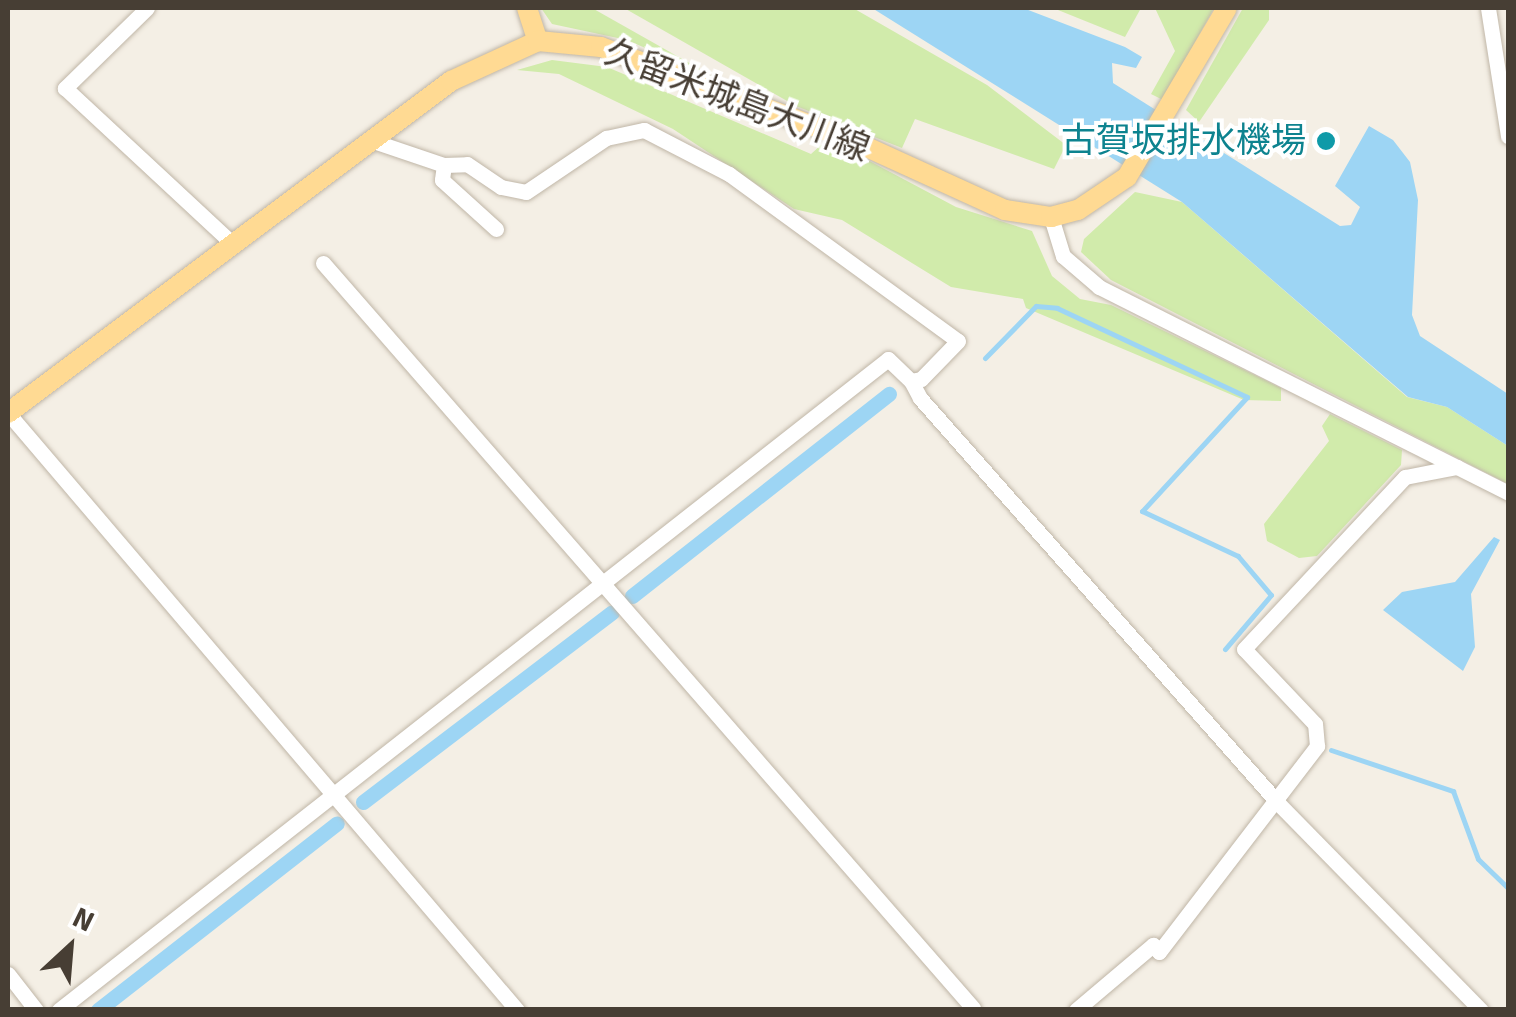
<!DOCTYPE html>
<meta charset="utf-8">
<style>
body{margin:0}
#map{position:relative;width:1516px;height:1017px;overflow:hidden;background:#f4efe5;font-family:Signika,"Noto Sans JP",sans-serif}
div>[style]{position:absolute}
.green>*{inset:0;background:#d1ebab}
.water>*{inset:0;background:#9dd5f4}
.stream>*{height:5px;margin:-2.5px;padding:0 2.5px;transform-origin:2.5px;border-radius:2.5px;background:#9dd5f4}
.canal>*{height:15px;margin:-7.5px;padding:0 7.5px;transform-origin:7.5px;border-radius:7.5px;background:#9dd5f4}
.roads{filter:drop-shadow(0 0 2px #c0b6a7) drop-shadow(0 0 2px #c0b6a7)}
.minor>*{height:15px;margin:-7.5px;padding:0 7.5px;transform-origin:7.5px;border-radius:7.5px;background:#fff}
.major>*{height:20px;margin:-10px;padding:0 10px;transform-origin:10px;border-radius:10px;background:#ffda93}
.dots>*{width:28px;height:28px;translate:-50% -50%;box-sizing:border-box;border:5px solid #fff;border-radius:50%}
span{translate:-50% -50%;white-space:nowrap;text-align:center;line-height:1.15;-webkit-text-stroke:8px #fff;paint-order:stroke}
.street-label{font-size:35px;color:#473e34}
.culture-label{font-size:35px;color:#0d838f}
.right{translate:-100% -50%;text-align:right}
.frame{position:absolute;inset:0;border:10px solid #473e34;pointer-events:none}
.north{position:absolute;left:20px;top:897px;width:100px;height:100px;-webkit-text-stroke:8px #fff;paint-order:stroke;rotate:26deg;font-size:28px;font-weight:700;line-height:40px;text-align:center;color:#473e34}
.north::after{content:'';display:block;margin:auto;width:35px;height:45px;background:#473e34;clip-path:polygon(50% 0,100% 100%,50% 72%,0 100%)}
</style>
<div id="map">
<div class="green">
<div style="clip-path:polygon(541px 8px,592px 8px,723px 82px,627px 40px,552px 24px)"></div>
<div style="clip-path:polygon(624px 8px,853px 8px,987px 85px,1066px 145px,1054px 169px,915px 119px,902px 148px,796px 106px)"></div>
<div style="clip-path:polygon(1053px 8px,1141px 8px,1125px 37px)"></div>
<div style="clip-path:polygon(1155px 8px,1214px 8px,1163px 100px,1151px 94px,1175px 51px)"></div>
<div style="clip-path:polygon(1243px 8px,1269px 8px,1269px 20px,1199px 122px,1186px 110px)"></div>
<div style="clip-path:polygon(552px 60px,607px 67px,811px 154px,821px 145px,845px 148px,956px 207px,1032px 231px,1052px 276px,1080px 299px,1111px 305px,1281px 388px,1281px 401px,1244px 400px,1026px 308px,1023px 299px,951px 287px,842px 220px,794px 209px,673px 129px,559px 74px,517px 70px)"></div>
<div style="clip-path:polygon(1135px 192px,1182px 202px,1407px 397px,1447px 407px,1508px 446px,1508px 484px,1111px 280px,1081px 252px,1084px 239px)"></div>
<div style="clip-path:polygon(1330px 414px,1402px 450px,1401px 465px,1317px 556px,1299px 558px,1267px 541px,1264px 524px,1329px 441px,1322px 426px)"></div>
</div>
<div class="water">
<div style="clip-path:polygon(872px 8px,1023px 8px,1125px 47px,1142px 57px,1136px 68px,1112px 63px,1113px 83px,1340px 226px,1351px 225px,1360px 207px,1335px 186px,1369px 126px,1393px 140px,1410px 162px,1418px 200px,1412px 315px,1420px 336px,1508px 394px,1508px 446px,1447px 407px,1408px 397px,1182px 202px)"></div>
<div style="clip-path:polygon(1494px 537px,1500px 540px,1471px 594px,1475px 647px,1463px 671px,1383px 610px,1402px 592px,1455px 582px)"></div>
</div>
<div class="stream">
<div style="left:985px;top:358px;width:73px;rotate:-45.6deg"></div>
<div style="left:1036px;top:306px;width:21px;rotate:5deg"></div>
<div style="left:1057px;top:308px;width:210px;rotate:25.1deg"></div>
<div style="left:1247px;top:397px;width:155px;rotate:132.6deg"></div>
<div style="left:1142px;top:511px;width:106px;rotate:25.1deg"></div>
<div style="left:1238px;top:556px;width:51px;rotate:49.8deg"></div>
<div style="left:1271px;top:595px;width:71px;rotate:130.4deg"></div>
<div style="left:1331px;top:750px;width:129px;rotate:18.6deg"></div>
<div style="left:1453px;top:791px;width:72px;rotate:69.8deg"></div>
<div style="left:1478px;top:859px;width:42px;rotate:44deg"></div>
</div>
<div class="canal">
<div style="left:632px;top:596px;width:327px;rotate:-38.2deg"></div>
<div style="left:363px;top:802px;width:313px;rotate:-37.3deg"></div>
<div style="left:98px;top:1010px;width:303px;rotate:-38deg"></div>
</div>
<div class="roads">
<div class="minor">
<div style="left:147px;top:8px;width:115px;rotate:135.7deg"></div>
<div style="left:65px;top:88px;width:231px;rotate:42.9deg"></div>
<div style="left:1488px;top:8px;width:130px;rotate:81.1deg"></div>
<div style="left:370px;top:140px;width:78px;rotate:18.7deg"></div>
<div style="left:444px;top:165px;width:23px;rotate:-2deg"></div>
<div style="left:467px;top:164px;width:41px;rotate:34.1deg"></div>
<div style="left:501px;top:187px;width:25px;rotate:11deg"></div>
<div style="left:526px;top:192px;width:97px;rotate:-34deg"></div>
<div style="left:606px;top:138px;width:39px;rotate:-12deg"></div>
<div style="left:644px;top:130px;width:96px;rotate:27.4deg"></div>
<div style="left:729px;top:174px;width:283px;rotate:36.1deg"></div>
<div style="left:958px;top:341px;width:53px;rotate:134.2deg"></div>
<div style="left:921px;top:379px;width:10px;rotate:169deg"></div>
<div style="left:911px;top:381px;width:19px;rotate:62deg"></div>
<div style="left:920px;top:398px;width:541px;rotate:48.52deg"></div>
<div style="left:1278px;top:803px;width:290px;rotate:45.6deg"></div>
<div style="left:444px;top:165px;width:15px;rotate:98deg"></div>
<div style="left:442px;top:180px;width:73px;rotate:42.2deg"></div>
<div style="left:1051px;top:217px;width:41px;rotate:72.9deg"></div>
<div style="left:1063px;top:256px;width:48px;rotate:40.7deg"></div>
<div style="left:1099px;top:287px;width:458px;rotate:26.7deg"></div>
<div style="left:323px;top:263px;width:989px;rotate:48.9deg"></div>
<div style="left:8px;top:413px;width:785px;rotate:49.55deg"></div>
<div style="left:8px;top:974px;width:46px;rotate:52.1deg"></div>
<div style="left:59px;top:1010px;width:1054px;rotate:-38.14deg"></div>
<div style="left:888px;top:359px;width:32px;rotate:44deg"></div>
<div style="left:1076px;top:1010px;width:101px;rotate:-40.2deg"></div>
<div style="left:1153px;top:945px;width:9px;rotate:49deg"></div>
<div style="left:1159px;top:952px;width:260px;rotate:-52.5deg"></div>
<div style="left:1317px;top:746px;width:22px;rotate:-95deg"></div>
<div style="left:1315px;top:724px;width:103px;rotate:-133.4deg"></div>
<div style="left:1244px;top:649px;width:236px;rotate:-46.9deg"></div>
<div style="left:1405px;top:477px;width:53px;rotate:-10.9deg"></div>
</div>
<div class="major">
<div style="left:527px;top:8px;width:35px;rotate:72deg"></div>
<div style="left:8px;top:413px;width:554px;rotate:-36.85deg"></div>
<div style="left:451px;top:81px;width:96px;rotate:-24.7deg"></div>
<div style="left:538px;top:41px;width:63px;rotate:5.4deg"></div>
<div style="left:601px;top:47px;width:265px;rotate:20.4deg"></div>
<div style="left:849px;top:139px;width:171px;rotate:24.5deg"></div>
<div style="left:1005px;top:210px;width:47px;rotate:8.7deg"></div>
<div style="left:1051px;top:217px;width:28px;rotate:-15deg"></div>
<div style="left:1078px;top:210px;width:59px;rotate:-34deg"></div>
<div style="left:1127px;top:177px;width:196px;rotate:-59.4deg"></div>
</div>
</div>
<div class="dots">
<div style="left:1326px;top:141px;background:#0f9aa8"></div>
</div>
<div class="street-label">
<span style="left:737px;top:101px;rotate:21deg">久留米城島大川線</span>
</div>
<div class="culture-label">
<span class="right" style="left:1306px;top:141px">古賀坂排水機場</span>
</div>
<div class="frame"></div>
<div class="north">N</div>
</div>
